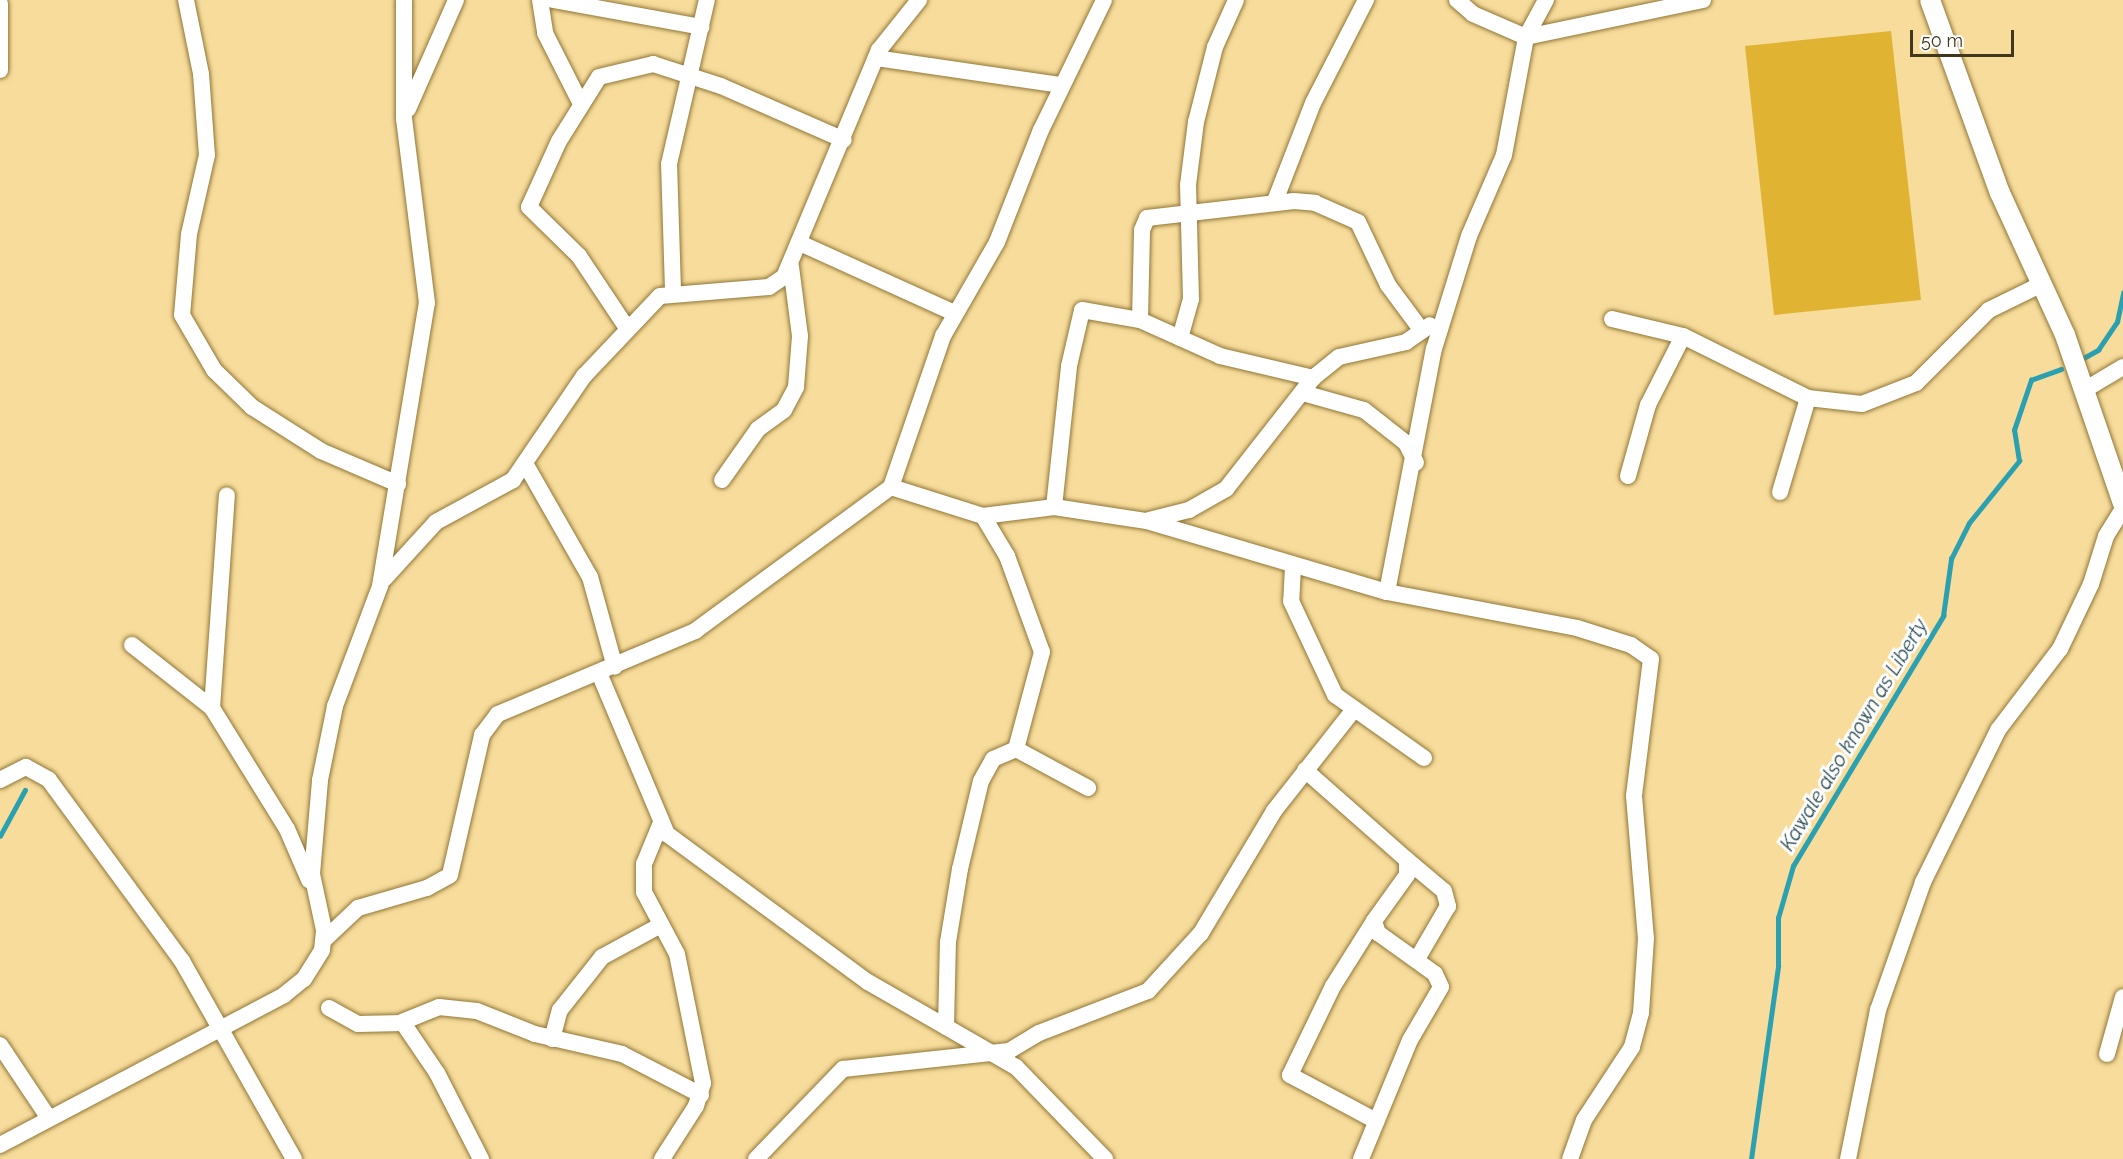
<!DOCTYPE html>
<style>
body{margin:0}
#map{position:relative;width:2123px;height:1159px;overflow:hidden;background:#f7dc9b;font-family:Raleway,sans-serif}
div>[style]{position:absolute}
.green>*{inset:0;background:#e0b333}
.stream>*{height:4.5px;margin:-2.25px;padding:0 2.25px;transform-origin:2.25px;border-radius:2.25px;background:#2aa0b0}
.roads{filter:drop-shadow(0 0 2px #907738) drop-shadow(0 0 2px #907738)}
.minor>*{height:16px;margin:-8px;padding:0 8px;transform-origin:8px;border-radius:8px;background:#fff}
.tertiary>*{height:20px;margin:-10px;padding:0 10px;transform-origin:10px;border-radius:10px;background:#fff}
span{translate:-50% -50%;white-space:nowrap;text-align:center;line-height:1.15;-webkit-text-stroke:6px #fff;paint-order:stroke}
.water-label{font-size:20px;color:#2b4c52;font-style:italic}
.scale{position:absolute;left:1910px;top:30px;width:104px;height:27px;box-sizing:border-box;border:3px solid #41371c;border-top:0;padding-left:8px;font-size:18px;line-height:21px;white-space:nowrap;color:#41371c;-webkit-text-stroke:4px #fff;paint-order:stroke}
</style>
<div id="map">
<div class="green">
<div style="clip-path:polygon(1891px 31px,1921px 300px,1774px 315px,1745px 46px)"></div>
</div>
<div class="stream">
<div style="left:2080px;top:360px;width:21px;rotate:-29deg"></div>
<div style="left:2098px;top:350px;width:34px;rotate:-56deg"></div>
<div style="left:2117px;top:322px;width:30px;rotate:-78deg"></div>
<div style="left:0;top:836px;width:52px;rotate:-61.5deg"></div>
<div style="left:1751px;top:1159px;width:195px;rotate:-82deg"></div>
<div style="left:1778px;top:966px;width:48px;rotate:-90deg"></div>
<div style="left:1778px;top:918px;width:54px;rotate:-73.9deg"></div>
<div style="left:1793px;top:866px;width:292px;rotate:-59deg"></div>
<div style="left:1943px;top:616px;width:58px;rotate:-82deg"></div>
<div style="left:1951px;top:559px;width:40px;rotate:-63.4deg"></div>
<div style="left:1969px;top:523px;width:80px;rotate:-51.1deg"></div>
<div style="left:2019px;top:461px;width:31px;rotate:-99deg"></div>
<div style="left:2014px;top:430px;width:53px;rotate:-71.2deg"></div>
<div style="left:2031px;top:380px;width:32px;rotate:-20deg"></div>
</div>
<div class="roads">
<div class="minor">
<div style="left:186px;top:0;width:76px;rotate:78.5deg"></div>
<div style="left:201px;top:74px;width:81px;rotate:85.8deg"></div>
<div style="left:207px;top:155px;width:81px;rotate:102.8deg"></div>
<div style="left:189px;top:234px;width:81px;rotate:94.9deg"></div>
<div style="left:182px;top:315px;width:64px;rotate:59.8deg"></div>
<div style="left:214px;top:370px;width:53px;rotate:44.2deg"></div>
<div style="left:252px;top:407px;width:82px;rotate:32.5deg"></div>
<div style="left:321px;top:451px;width:84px;rotate:23.2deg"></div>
<div style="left:540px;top:0;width:33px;rotate:81deg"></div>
<div style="left:545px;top:33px;width:80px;rotate:63.1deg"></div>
<div style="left:553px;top:0;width:151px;rotate:10.3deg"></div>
<div style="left:1457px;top:0;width:21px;rotate:41deg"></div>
<div style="left:1473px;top:14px;width:58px;rotate:23.5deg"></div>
<div style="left:1526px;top:37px;width:181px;rotate:-11.8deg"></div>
<div style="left:0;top:4px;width:66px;rotate:90deg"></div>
<div style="left:876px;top:58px;width:188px;rotate:8.3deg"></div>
<div style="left:408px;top:109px;width:119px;rotate:-66.2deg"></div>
<div style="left:1275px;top:201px;width:105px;rotate:-68.8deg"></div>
<div style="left:1313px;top:103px;width:116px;rotate:-62.8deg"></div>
<div style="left:800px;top:243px;width:169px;rotate:24.4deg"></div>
<div style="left:673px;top:290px;width:126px;rotate:-91.8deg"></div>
<div style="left:669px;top:164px;width:168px;rotate:-77deg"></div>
<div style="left:1612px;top:319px;width:73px;rotate:13.5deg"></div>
<div style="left:1683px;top:336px;width:140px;rotate:26.4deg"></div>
<div style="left:1808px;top:398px;width:54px;rotate:6.3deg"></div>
<div style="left:1862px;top:404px;width:58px;rotate:-21.3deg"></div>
<div style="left:1916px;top:383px;width:103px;rotate:-45deg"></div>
<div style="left:1989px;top:310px;width:59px;rotate:-26.1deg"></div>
<div style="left:1140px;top:320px;width:90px;rotate:-88.7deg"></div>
<div style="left:1142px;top:230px;width:13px;rotate:-67deg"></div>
<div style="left:1147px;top:218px;width:148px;rotate:-6.6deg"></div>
<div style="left:1294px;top:201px;width:21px;rotate:5deg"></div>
<div style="left:1315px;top:203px;width:47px;rotate:23.8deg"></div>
<div style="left:1358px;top:222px;width:70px;rotate:64.5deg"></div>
<div style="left:1388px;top:285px;width:57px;rotate:53.5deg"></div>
<div style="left:627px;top:328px;width:87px;rotate:-123.7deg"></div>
<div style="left:579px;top:256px;width:70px;rotate:-135.6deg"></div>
<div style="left:529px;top:207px;width:72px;rotate:-65.6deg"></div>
<div style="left:559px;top:141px;width:75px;rotate:-58deg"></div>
<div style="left:599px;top:77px;width:56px;rotate:-13.5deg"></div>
<div style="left:653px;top:64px;width:71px;rotate:17.9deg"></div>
<div style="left:721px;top:86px;width:134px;rotate:23.7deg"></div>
<div style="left:1180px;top:338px;width:41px;rotate:-74.2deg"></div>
<div style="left:1191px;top:299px;width:114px;rotate:-91.5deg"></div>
<div style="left:1188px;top:185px;width:64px;rotate:-82.8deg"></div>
<div style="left:1196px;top:122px;width:77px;rotate:-75.8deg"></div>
<div style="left:1215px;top:47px;width:51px;rotate:-65.9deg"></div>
<div style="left:2086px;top:389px;width:43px;rotate:-30.7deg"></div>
<div style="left:1303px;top:393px;width:63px;rotate:15.6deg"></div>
<div style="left:1364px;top:410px;width:53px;rotate:38.2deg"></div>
<div style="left:1406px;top:443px;width:22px;rotate:63deg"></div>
<div style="left:526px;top:465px;width:129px;rotate:60.3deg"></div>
<div style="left:590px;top:577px;width:93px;rotate:74.5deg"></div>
<div style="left:1628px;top:476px;width:74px;rotate:-74.3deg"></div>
<div style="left:1648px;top:405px;width:77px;rotate:-63.1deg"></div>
<div style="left:722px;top:480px;width:62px;rotate:-54.8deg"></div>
<div style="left:758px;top:429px;width:32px;rotate:-36deg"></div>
<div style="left:784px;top:410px;width:26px;rotate:-62deg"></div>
<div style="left:796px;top:387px;width:51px;rotate:-85.5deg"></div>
<div style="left:800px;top:336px;width:70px;rotate:-97.4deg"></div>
<div style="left:891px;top:487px;width:160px;rotate:-71deg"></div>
<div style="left:943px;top:336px;width:108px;rotate:-60.1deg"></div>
<div style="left:997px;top:242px;width:120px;rotate:-68.6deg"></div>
<div style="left:1041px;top:130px;width:144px;rotate:-64.1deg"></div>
<div style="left:1780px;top:492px;width:98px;rotate:-73.4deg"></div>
<div style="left:1054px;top:507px;width:142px;rotate:-83.9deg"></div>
<div style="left:1069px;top:366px;width:57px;rotate:-76.9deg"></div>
<div style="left:1082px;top:310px;width:59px;rotate:9.8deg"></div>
<div style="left:1140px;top:320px;width:88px;rotate:24.2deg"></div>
<div style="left:1220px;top:356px;width:96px;rotate:13.3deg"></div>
<div style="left:983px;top:516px;width:47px;rotate:59deg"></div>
<div style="left:1007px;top:556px;width:102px;rotate:70deg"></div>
<div style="left:1042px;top:652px;width:100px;rotate:105deg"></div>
<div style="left:1149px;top:520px;width:41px;rotate:-14deg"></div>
<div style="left:1189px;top:510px;width:43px;rotate:-29.6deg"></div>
<div style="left:1226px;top:489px;width:141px;rotate:-51.9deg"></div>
<div style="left:1313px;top:378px;width:33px;rotate:-39deg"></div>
<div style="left:1339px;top:357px;width:69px;rotate:-12.6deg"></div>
<div style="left:1406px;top:342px;width:29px;rotate:-35deg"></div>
<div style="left:1293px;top:567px;width:34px;rotate:93deg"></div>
<div style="left:1291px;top:601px;width:104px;rotate:64.9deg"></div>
<div style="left:1335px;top:695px;width:109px;rotate:35.3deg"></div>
<div style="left:384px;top:579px;width:77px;rotate:-47.6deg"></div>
<div style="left:436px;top:522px;width:88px;rotate:-28.6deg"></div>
<div style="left:513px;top:480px;width:126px;rotate:-55.7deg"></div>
<div style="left:584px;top:376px;width:110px;rotate:-46.5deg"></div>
<div style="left:660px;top:296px;width:109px;rotate:-4.7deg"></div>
<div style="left:769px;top:287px;width:18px;rotate:-34deg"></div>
<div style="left:784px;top:277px;width:246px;rotate:-67.3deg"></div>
<div style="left:879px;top:50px;width:64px;rotate:-51.3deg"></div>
<div style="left:1387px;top:592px;width:248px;rotate:-79.1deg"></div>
<div style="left:1434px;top:349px;width:118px;rotate:-72.8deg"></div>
<div style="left:1469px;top:236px;width:88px;rotate:-66.6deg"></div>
<div style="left:1504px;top:155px;width:120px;rotate:-79.4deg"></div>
<div style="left:1526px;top:37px;width:42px;rotate:-61.6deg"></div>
<div style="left:132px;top:645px;width:102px;rotate:38.2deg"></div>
<div style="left:212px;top:708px;width:142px;rotate:58.2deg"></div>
<div style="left:287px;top:829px;width:56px;rotate:66.7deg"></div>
<div style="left:599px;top:673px;width:175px;rotate:67.1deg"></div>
<div style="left:667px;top:834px;width:250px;rotate:36.4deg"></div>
<div style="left:868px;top:982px;width:171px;rotate:29.9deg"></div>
<div style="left:1016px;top:1067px;width:128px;rotate:45.9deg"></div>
<div style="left:212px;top:708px;width:213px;rotate:-86deg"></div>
<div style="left:1305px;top:770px;width:136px;rotate:41.4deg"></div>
<div style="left:1407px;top:860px;width:15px;rotate:90deg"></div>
<div style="left:1407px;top:875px;width:57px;rotate:125.7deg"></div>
<div style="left:1374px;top:921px;width:13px;rotate:72deg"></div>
<div style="left:1378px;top:933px;width:70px;rotate:35.7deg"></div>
<div style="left:1435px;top:974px;width:14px;rotate:65deg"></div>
<div style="left:1441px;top:987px;width:61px;rotate:120.3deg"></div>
<div style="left:1410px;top:1040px;width:129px;rotate:112.4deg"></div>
<div style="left:0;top:780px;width:29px;rotate:-27deg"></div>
<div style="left:26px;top:767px;width:26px;rotate:29deg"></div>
<div style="left:49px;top:780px;width:225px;rotate:53.7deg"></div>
<div style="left:182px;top:961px;width:227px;rotate:60.5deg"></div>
<div style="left:660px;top:825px;width:42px;rotate:112.3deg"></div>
<div style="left:644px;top:864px;width:28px;rotate:90deg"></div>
<div style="left:644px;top:892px;width:70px;rotate:62deg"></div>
<div style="left:677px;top:954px;width:132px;rotate:78.6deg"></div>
<div style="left:703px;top:1083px;width:24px;rotate:107deg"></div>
<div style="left:696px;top:1106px;width:63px;rotate:122.7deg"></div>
<div style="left:1407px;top:860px;width:48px;rotate:40deg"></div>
<div style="left:1444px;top:891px;width:16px;rotate:75deg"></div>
<div style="left:1448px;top:906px;width:61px;rotate:120.3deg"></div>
<div style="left:1374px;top:921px;width:77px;rotate:122.2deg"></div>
<div style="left:1333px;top:986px;width:99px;rotate:115.8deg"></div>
<div style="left:1290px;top:1075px;width:98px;rotate:28.1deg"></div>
<div style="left:324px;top:940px;width:47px;rotate:-43.3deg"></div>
<div style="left:358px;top:908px;width:72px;rotate:-16.2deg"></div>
<div style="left:427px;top:888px;width:26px;rotate:-29deg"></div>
<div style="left:450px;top:875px;width:144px;rotate:-77.1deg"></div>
<div style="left:482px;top:735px;width:26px;rotate:-53deg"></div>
<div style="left:498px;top:714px;width:214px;rotate:-22.8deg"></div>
<div style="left:695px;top:631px;width:243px;rotate:-36.3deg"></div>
<div style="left:891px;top:487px;width:96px;rotate:17.5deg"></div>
<div style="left:983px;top:516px;width:72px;rotate:-7.2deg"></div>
<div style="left:1054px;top:507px;width:94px;rotate:8.6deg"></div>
<div style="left:1147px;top:521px;width:250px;rotate:16.5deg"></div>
<div style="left:1387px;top:592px;width:193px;rotate:10.7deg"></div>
<div style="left:1577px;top:628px;width:57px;rotate:17.5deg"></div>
<div style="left:1631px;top:645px;width:24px;rotate:35deg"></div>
<div style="left:1651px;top:659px;width:138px;rotate:97.1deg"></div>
<div style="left:1634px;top:796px;width:143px;rotate:85.2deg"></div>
<div style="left:1646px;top:938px;width:75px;rotate:93.8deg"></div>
<div style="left:1641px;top:1013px;width:35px;rotate:105deg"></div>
<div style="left:1632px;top:1047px;width:87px;rotate:123.3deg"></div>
<div style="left:1584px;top:1120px;width:41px;rotate:109.7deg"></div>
<div style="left:329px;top:1008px;width:33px;rotate:29deg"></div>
<div style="left:358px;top:1024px;width:45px;rotate:-1.3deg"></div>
<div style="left:403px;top:1023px;width:60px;rotate:55.8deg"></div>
<div style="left:437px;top:1073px;width:97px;rotate:62.9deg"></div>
<div style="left:402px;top:1022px;width:40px;rotate:-22deg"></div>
<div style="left:439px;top:1007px;width:38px;rotate:6deg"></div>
<div style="left:477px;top:1011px;width:62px;rotate:21.6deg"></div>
<div style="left:535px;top:1034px;width:89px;rotate:12.9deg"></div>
<div style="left:622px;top:1054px;width:89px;rotate:27.4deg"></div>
<div style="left:946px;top:1027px;width:85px;rotate:-88.7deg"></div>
<div style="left:948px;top:942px;width:74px;rotate:-80.7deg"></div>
<div style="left:960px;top:869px;width:90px;rotate:-76.6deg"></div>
<div style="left:981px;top:781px;width:25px;rotate:-61deg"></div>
<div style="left:993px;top:759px;width:25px;rotate:-23deg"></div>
<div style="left:1016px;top:749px;width:82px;rotate:28.4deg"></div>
<div style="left:552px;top:1039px;width:30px;rotate:-75deg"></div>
<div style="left:560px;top:1010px;width:68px;rotate:-51.6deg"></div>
<div style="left:602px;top:957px;width:67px;rotate:-28.5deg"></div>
<div style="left:0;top:1045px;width:87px;rotate:56.3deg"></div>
<div style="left:2107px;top:1054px;width:59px;rotate:-74.3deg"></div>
<div style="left:0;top:1145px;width:321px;rotate:-27.8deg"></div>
<div style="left:284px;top:995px;width:26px;rotate:-39deg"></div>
<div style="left:304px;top:979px;width:34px;rotate:-58deg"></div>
<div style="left:322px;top:950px;width:20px;rotate:-84deg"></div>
<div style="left:324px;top:930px;width:57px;rotate:-102.1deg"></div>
<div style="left:312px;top:874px;width:94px;rotate:-85.1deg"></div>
<div style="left:320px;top:780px;width:76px;rotate:-78.5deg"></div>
<div style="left:335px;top:706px;width:128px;rotate:-69.4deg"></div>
<div style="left:380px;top:586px;width:287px;rotate:-80.6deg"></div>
<div style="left:427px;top:303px;width:185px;rotate:-97.1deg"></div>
<div style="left:404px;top:119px;width:119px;rotate:-90deg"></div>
<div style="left:756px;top:1159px;width:125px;rotate:-46deg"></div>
<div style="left:843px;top:1069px;width:167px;rotate:-6.2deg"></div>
<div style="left:1009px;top:1051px;width:35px;rotate:-31deg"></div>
<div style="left:1039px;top:1033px;width:117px;rotate:-21.1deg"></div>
<div style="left:1148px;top:991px;width:79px;rotate:-47.6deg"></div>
<div style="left:1201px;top:933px;width:142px;rotate:-59.1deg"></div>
<div style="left:1274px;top:811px;width:126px;rotate:-51.8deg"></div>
<div style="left:1848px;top:1159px;width:152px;rotate:-78.6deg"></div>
<div style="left:1878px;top:1010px;width:136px;rotate:-70.6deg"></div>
<div style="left:1923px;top:882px;width:169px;rotate:-63.7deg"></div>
<div style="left:1998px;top:730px;width:102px;rotate:-52.6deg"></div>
<div style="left:2060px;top:649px;width:72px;rotate:-64.5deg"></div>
<div style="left:2091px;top:584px;width:50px;rotate:-72.6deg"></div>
<div style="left:2106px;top:536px;width:32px;rotate:-58deg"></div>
</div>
<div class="tertiary">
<div style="left:1930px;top:0;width:205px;rotate:70.1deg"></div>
<div style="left:2000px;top:193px;width:156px;rotate:65.4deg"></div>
<div style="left:2065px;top:335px;width:178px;rotate:71deg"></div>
</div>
</div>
<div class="water-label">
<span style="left:1854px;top:735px;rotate:-59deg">Kawale also known as Liberty</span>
</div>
<div class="scale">50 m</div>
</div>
